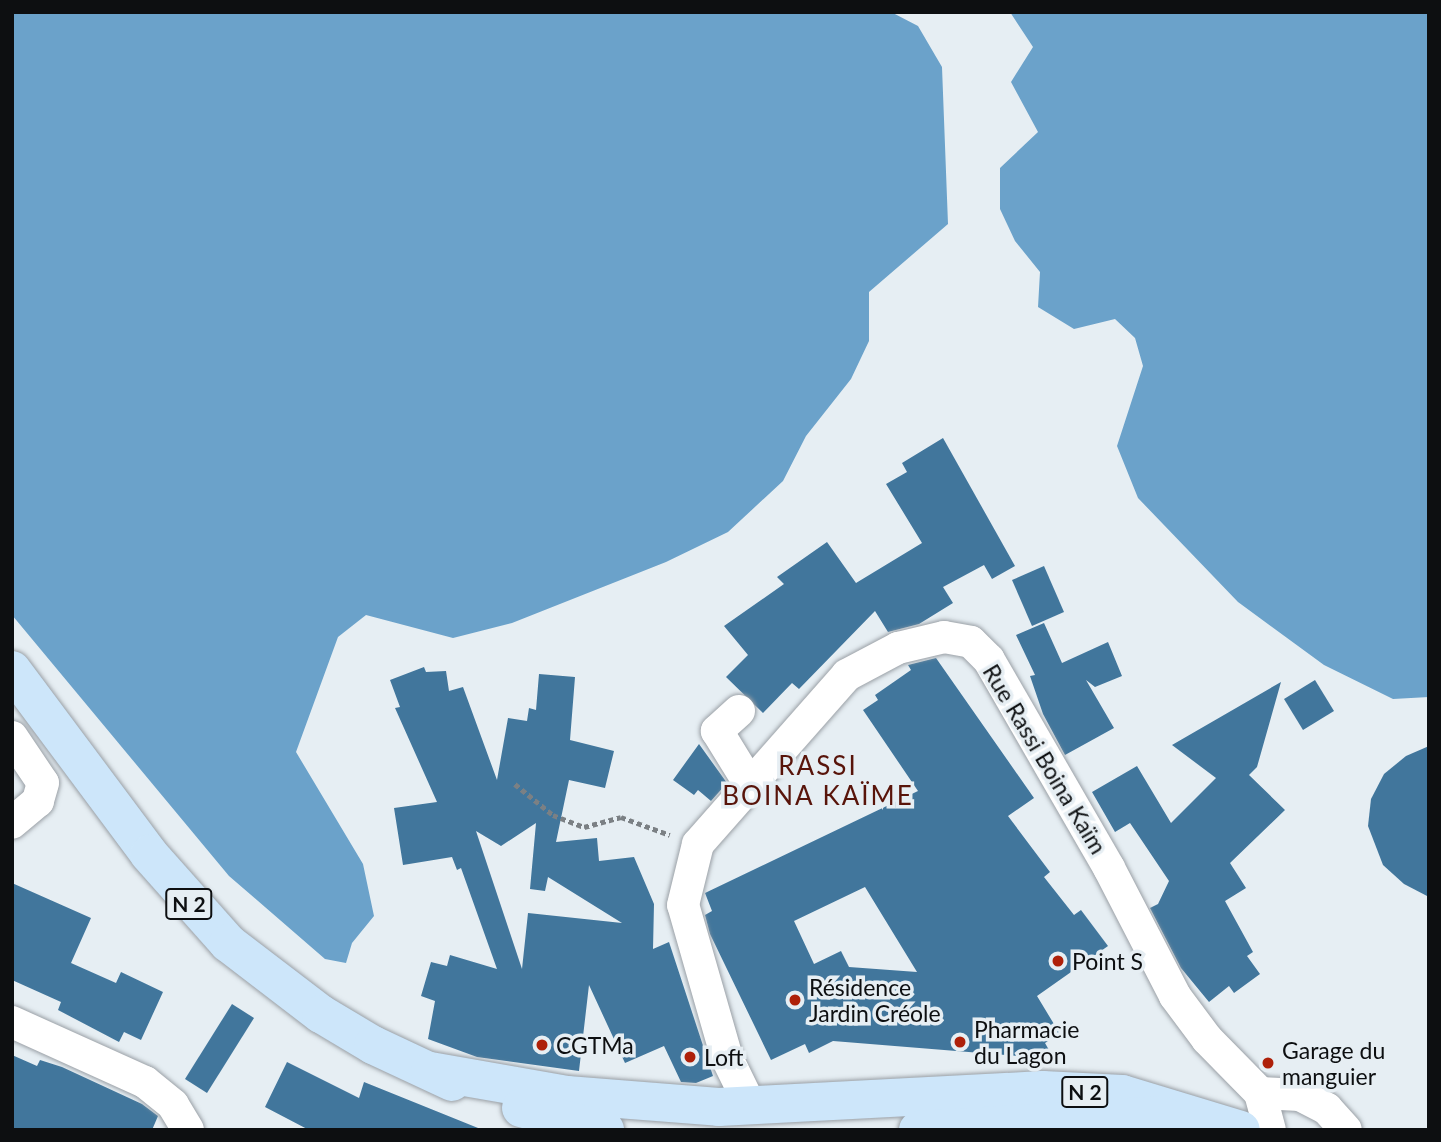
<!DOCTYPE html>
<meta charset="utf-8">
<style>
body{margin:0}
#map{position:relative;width:1441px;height:1142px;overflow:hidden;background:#e6eef3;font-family:Lato,sans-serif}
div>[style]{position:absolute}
.water>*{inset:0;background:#6ba2ca}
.building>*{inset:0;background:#41769c}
.path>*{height:4.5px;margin-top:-2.25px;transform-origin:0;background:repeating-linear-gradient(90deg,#7b8084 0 5px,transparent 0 8.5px)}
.roads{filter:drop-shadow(0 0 2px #9aa0a6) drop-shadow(0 0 2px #9aa0a6)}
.minor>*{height:32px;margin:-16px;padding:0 16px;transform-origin:16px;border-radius:16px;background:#fff}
.major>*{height:38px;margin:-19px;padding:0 19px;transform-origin:19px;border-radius:19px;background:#cde6fa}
.dots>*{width:19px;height:19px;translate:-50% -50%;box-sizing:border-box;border:4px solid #e6eef3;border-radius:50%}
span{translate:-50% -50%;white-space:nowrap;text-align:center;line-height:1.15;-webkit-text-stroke:7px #e6eef3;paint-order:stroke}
.shield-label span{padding:2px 5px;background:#e6eef3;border:2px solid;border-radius:5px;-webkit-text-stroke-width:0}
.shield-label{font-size:21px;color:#0d0f11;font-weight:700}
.street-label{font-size:23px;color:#0d0f11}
.poi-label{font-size:23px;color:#0d0f11}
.left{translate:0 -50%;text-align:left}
.quarter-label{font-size:26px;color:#58140a;letter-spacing:2px}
.frame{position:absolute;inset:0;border:14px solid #0d0f11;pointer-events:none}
</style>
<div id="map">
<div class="water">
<div style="clip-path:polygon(12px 12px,891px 12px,918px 26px,942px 67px,948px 224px,869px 292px,869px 341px,851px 379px,806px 436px,783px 481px,728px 532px,666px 562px,512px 623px,453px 638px,366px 615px,338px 637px,296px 752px,363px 864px,374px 916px,352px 943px,346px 963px,325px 959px,229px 876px,12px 615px)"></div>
<div style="clip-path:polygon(1010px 12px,1429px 12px,1429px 697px,1393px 699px,1324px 665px,1238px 602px,1138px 498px,1117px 446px,1143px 366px,1135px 338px,1115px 319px,1074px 329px,1038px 307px,1040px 272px,1015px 241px,1000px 209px,1000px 168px,1038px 132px,1011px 82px,1033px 47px)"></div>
</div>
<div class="building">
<div style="clip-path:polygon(943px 438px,1015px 566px,992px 579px,984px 565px,943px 587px,953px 603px,919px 624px,888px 632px,875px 611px,799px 689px,792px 683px,763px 713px,726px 677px,748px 655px,724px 626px,784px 584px,777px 577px,827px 542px,856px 583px,922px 543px,886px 484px,907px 472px,902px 463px)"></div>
<div style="clip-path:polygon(1044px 566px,1064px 612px,1032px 626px,1012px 580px)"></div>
<div style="clip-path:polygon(1044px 623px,1062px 663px,1108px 642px,1122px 676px,1095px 687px,1086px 680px,1114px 728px,1065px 755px,1043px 714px,1030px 676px,1035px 675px,1016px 635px)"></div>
<div style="clip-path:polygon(evenodd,936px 658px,1034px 798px,1008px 816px,1050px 872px,1044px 877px,1074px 915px,1081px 910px,1108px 946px,1037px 996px,1060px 1034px,1045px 1043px,1054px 1059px,833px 1041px,809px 1053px,805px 1044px,771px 1060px,710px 934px,705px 915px,712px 911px,705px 893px,918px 791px,863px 710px,878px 700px,875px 695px,911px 670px,908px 665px,936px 658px,865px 887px,917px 972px,849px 967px,841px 951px,814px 964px,794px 921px,865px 887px)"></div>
<div style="clip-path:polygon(evenodd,424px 667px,426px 672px,446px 671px,449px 691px,463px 687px,497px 780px,508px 718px,527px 721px,529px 708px,536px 710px,539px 674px,575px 677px,570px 740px,614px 751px,605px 788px,569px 780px,556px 842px,597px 838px,599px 861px,634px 857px,654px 904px,653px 949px,669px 942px,713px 1076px,696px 1083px,681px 1082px,664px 1046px,625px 1063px,589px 985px,579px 1071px,477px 1057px,428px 1039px,435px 1001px,421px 996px,431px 962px,447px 966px,450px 955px,497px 969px,461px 868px,457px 870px,452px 857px,403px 865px,394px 808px,437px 802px,395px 708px,400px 707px,390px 680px,424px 667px,536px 823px,530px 889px,545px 891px,548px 877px,622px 923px,528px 913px,522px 969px,476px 831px,501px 846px,536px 823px)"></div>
<div style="clip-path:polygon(1315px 680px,1334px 711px,1303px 730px,1284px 699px)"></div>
<div style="clip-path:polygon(1281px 682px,1257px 767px,1249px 775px,1285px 810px,1230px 863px,1246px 888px,1225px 901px,1253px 952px,1247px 956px,1260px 974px,1234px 993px,1229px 986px,1209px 1002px,1181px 968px,1150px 908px,1158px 904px,1169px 881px,1130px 823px,1115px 832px,1092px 792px,1137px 766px,1171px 823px,1216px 778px,1172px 745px)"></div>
<div style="clip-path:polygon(699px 744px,727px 783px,711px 801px,698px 790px,694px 795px,673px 780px)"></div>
<div style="clip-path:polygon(1429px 746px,1429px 897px,1404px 884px,1383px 865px,1368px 826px,1371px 799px,1384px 774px,1406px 756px)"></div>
<div style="clip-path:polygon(12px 883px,91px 918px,71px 963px,116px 983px,121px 972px,163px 992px,141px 1040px,124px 1032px,119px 1042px,58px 1010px,61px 1002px,12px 980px)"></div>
<div style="clip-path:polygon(232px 1004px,254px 1018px,207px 1093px,185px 1079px)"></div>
<div style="clip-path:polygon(12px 1055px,37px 1066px,40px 1060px,62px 1067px,142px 1104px,158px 1116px,152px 1130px,12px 1130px)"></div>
<div style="clip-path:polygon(287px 1062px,359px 1098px,364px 1082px,483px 1130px,309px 1130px,265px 1107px)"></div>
</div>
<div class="path">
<div style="left:515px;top:784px;width:49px;rotate:39.2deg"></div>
<div style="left:553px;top:815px;width:33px;rotate:21deg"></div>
<div style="left:584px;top:827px;width:38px;rotate:-15deg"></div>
<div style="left:621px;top:817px;width:52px;rotate:20.2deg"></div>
</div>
<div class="roads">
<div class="minor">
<div style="left:739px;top:711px;width:30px;rotate:138deg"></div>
<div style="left:717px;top:731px;width:61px;rotate:58.4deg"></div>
<div style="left:12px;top:737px;width:55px;rotate:56deg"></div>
<div style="left:43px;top:783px;width:19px;rotate:106deg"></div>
<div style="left:38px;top:801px;width:34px;rotate:140deg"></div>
<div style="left:12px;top:1022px;width:146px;rotate:24.3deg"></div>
<div style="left:145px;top:1082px;width:36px;rotate:39deg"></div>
<div style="left:173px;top:1105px;width:29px;rotate:59deg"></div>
<div style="left:1260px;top:1093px;width:40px;rotate:2.9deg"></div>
<div style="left:1300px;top:1095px;width:30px;rotate:27deg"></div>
<div style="left:1327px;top:1109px;width:28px;rotate:48deg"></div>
<div style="left:751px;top:1107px;width:55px;rotate:-116.1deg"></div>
<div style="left:727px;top:1058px;width:159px;rotate:-106deg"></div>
<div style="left:683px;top:905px;width:63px;rotate:-76.2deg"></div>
<div style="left:698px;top:844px;width:225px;rotate:-48.6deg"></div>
<div style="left:847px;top:675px;width:58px;rotate:-27.9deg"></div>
<div style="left:898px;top:648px;width:47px;rotate:-13.4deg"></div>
<div style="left:944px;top:637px;width:27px;rotate:10deg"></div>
<div style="left:971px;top:642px;width:25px;rotate:45deg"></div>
<div style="left:989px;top:660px;width:240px;rotate:60deg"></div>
<div style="left:1109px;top:868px;width:144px;rotate:62.7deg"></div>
<div style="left:1175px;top:996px;width:54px;rotate:53.3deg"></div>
<div style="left:1207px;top:1039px;width:76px;rotate:45.5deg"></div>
<div style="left:1260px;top:1093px;width:38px;rotate:75deg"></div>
</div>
<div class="major">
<div style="left:12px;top:670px;width:229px;rotate:53.3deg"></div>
<div style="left:149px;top:854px;width:119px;rotate:48.4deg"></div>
<div style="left:228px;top:943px;width:117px;rotate:37.4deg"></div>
<div style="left:321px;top:1014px;width:61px;rotate:30.8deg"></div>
<div style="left:373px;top:1045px;width:87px;rotate:25.1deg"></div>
<div style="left:430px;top:1071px;width:139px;rotate:9.9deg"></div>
<div style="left:567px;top:1095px;width:152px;rotate:4.5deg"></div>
<div style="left:719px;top:1107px;width:324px;rotate:-3deg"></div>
<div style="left:1043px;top:1090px;width:79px;rotate:2.9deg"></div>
<div style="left:1122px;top:1094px;width:124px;rotate:16.8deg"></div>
<div style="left:521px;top:1108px;width:87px;rotate:14.7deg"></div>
<div style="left:918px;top:1130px;width:245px;rotate:-3.5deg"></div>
</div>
</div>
<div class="dots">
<div style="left:1058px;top:961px;background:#ae2009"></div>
<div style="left:795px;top:1000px;background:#ae2009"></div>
<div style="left:960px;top:1042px;background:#ae2009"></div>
<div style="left:542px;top:1045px;background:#ae2009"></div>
<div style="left:690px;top:1057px;background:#ae2009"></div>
<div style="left:1268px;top:1063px;background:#ae2009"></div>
</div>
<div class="shield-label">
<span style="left:189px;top:904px">N 2</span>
<span style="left:1085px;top:1092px">N 2</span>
</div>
<div class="street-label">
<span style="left:1045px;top:759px;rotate:59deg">Rue Rassi Boina Kaïm</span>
</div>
<div class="poi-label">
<span class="left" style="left:1072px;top:961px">Point S</span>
<span class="left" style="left:809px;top:1000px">Résidence<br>Jardin Créole</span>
<span class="left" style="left:974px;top:1042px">Pharmacie<br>du Lagon</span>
<span class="left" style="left:556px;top:1045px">CGTMa</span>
<span class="left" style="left:1282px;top:1063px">Garage du<br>manguier</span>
<span class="left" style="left:704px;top:1057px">Loft</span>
</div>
<div class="quarter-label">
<span style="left:818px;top:781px">RASSI<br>BOINA KAÏME</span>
</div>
<div class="frame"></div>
</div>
